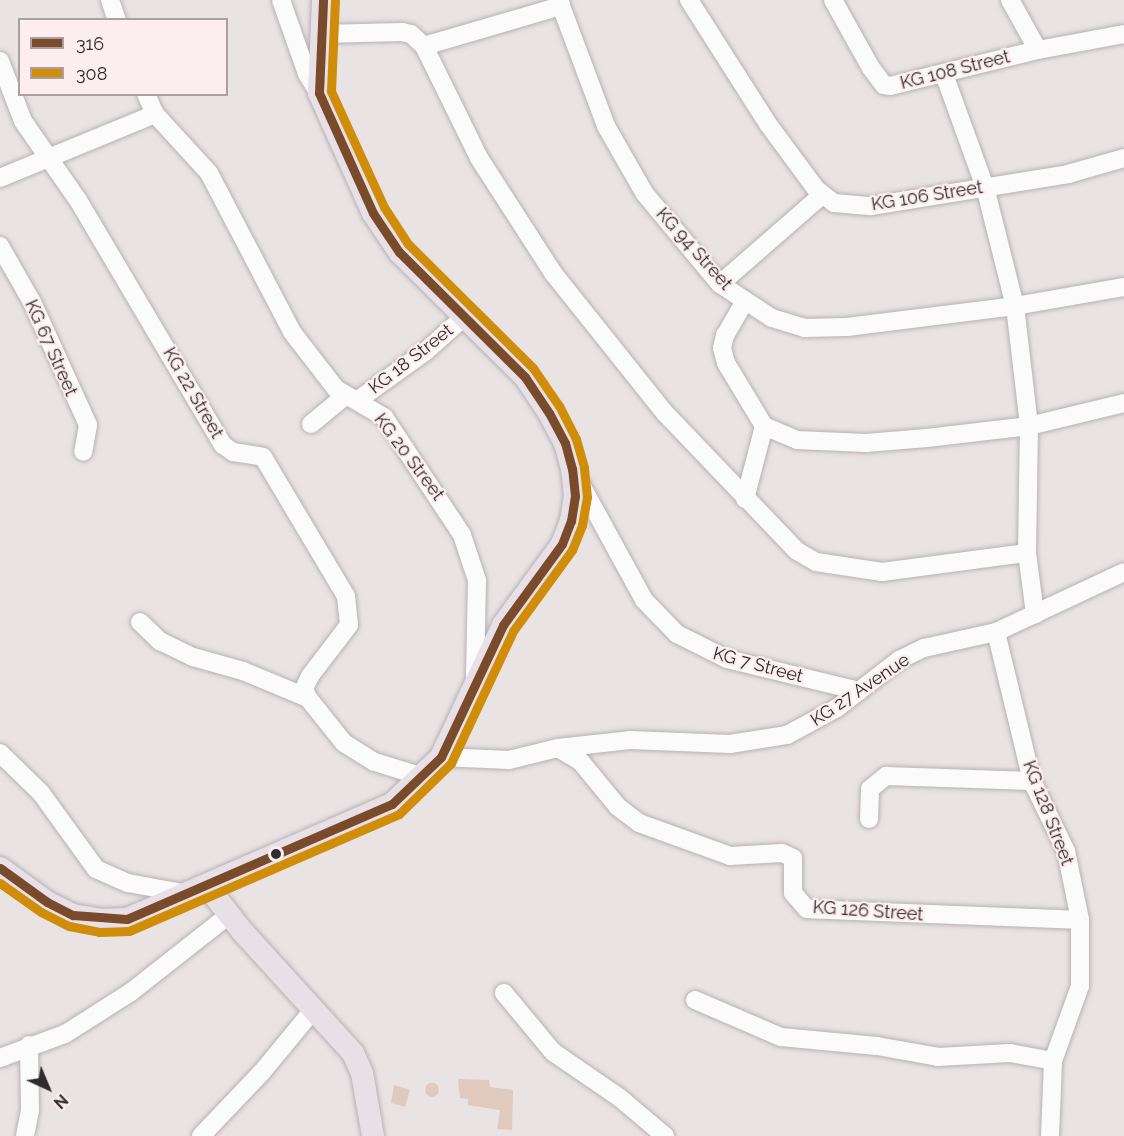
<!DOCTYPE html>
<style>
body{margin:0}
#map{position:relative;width:1124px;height:1136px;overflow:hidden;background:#eae3e4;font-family:Raleway,sans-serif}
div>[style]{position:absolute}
.green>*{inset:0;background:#e0c9bd}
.round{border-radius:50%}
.roads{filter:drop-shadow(0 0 2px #b7b2b3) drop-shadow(0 0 2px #b7b2b3)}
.minor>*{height:18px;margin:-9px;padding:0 9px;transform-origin:9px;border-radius:9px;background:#fcfbfb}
.major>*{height:22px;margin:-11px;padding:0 11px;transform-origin:11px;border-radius:11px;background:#e8e0e7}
.bus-1>*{height:9px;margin:-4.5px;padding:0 4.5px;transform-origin:4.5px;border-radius:4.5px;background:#7a4b2a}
.bus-2>*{height:9px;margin:-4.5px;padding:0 4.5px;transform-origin:4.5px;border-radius:4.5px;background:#cf8d09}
.dots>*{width:16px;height:16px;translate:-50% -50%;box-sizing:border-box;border:3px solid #fbedf0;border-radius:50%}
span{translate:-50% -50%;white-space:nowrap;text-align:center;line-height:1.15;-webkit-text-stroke:4.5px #fbedf0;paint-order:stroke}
.street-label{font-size:18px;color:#302b2c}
.legend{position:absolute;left:18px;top:18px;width:210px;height:78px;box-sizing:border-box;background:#fbedf0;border:2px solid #aa9fa2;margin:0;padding:8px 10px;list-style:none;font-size:18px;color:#302b2c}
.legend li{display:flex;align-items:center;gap:12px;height:30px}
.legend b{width:30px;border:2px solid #aa9fa2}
.north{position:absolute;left:18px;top:1058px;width:60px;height:60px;-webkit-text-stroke:4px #fbedf0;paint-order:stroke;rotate:136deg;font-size:16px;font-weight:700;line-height:24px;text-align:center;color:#302b2c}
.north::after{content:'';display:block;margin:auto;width:21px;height:27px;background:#302b2c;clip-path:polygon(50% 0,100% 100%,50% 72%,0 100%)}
</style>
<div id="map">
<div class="green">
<div style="clip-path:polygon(458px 1079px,489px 1080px,490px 1087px,513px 1090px,512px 1130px,497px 1129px,500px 1110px,468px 1105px,468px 1099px,460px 1098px)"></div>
<div class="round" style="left:425px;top:1083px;width:14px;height:14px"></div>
<div style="clip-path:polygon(394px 1085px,410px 1090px,405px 1107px,391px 1103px)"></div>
</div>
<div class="roads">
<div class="minor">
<div style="left:110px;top:0;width:21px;rotate:71deg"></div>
<div style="left:281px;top:0;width:78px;rotate:70.6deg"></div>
<div style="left:307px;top:74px;width:22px;rotate:58deg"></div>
<div style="left:689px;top:0;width:147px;rotate:57.5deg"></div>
<div style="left:768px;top:124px;width:81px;rotate:53.6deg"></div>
<div style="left:816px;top:189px;width:23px;rotate:38deg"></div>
<div style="left:834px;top:203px;width:37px;rotate:5deg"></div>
<div style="left:871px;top:206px;width:200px;rotate:-9.2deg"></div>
<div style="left:1068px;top:174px;width:58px;rotate:-15.9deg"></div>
<div style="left:833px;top:0;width:78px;rotate:60.8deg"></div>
<div style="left:871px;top:68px;width:21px;rotate:53deg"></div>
<div style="left:884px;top:85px;width:6px;rotate:9deg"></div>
<div style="left:890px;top:86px;width:152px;rotate:-13.7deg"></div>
<div style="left:1038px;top:50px;width:87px;rotate:-10.5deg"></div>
<div style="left:1010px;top:0;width:57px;rotate:60.8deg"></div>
<div style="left:561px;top:6px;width:128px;rotate:69.4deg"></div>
<div style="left:606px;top:126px;width:78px;rotate:60.2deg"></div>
<div style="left:645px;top:194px;width:117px;rotate:50.2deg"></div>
<div style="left:720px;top:284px;width:62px;rotate:33.2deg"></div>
<div style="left:772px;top:318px;width:34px;rotate:17deg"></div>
<div style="left:804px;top:328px;width:43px;rotate:-1.3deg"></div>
<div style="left:847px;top:327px;width:169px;rotate:-7.1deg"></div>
<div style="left:1015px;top:306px;width:111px;rotate:-9.9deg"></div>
<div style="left:321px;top:34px;width:81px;rotate:-1.4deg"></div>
<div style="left:402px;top:32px;width:9px;rotate:13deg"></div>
<div style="left:411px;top:34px;width:18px;rotate:43deg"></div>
<div style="left:424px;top:46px;width:143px;rotate:-16.3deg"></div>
<div style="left:561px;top:6px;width:6px;rotate:-99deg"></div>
<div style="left:424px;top:46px;width:125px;rotate:63.8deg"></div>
<div style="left:479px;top:158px;width:137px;rotate:57.2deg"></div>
<div style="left:553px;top:273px;width:178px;rotate:51.4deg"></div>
<div style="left:664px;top:412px;width:192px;rotate:46.3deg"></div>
<div style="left:797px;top:551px;width:22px;rotate:30deg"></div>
<div style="left:816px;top:562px;width:67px;rotate:8.6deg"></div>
<div style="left:882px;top:572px;width:146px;rotate:-7.5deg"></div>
<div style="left:0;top:61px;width:64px;rotate:69deg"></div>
<div style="left:23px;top:121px;width:96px;rotate:55.2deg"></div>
<div style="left:78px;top:200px;width:285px;rotate:59.4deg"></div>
<div style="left:223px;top:445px;width:12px;rotate:35deg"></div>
<div style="left:233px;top:452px;width:30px;rotate:9deg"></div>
<div style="left:263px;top:457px;width:162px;rotate:59.2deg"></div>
<div style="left:346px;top:596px;width:29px;rotate:84deg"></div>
<div style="left:349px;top:625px;width:64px;rotate:127.4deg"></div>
<div style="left:310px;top:676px;width:14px;rotate:115deg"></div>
<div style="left:304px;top:689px;width:10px;rotate:66deg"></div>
<div style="left:308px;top:698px;width:58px;rotate:51.3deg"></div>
<div style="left:344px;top:743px;width:36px;rotate:32deg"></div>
<div style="left:375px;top:762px;width:50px;rotate:17.4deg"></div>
<div style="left:944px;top:74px;width:120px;rotate:70.1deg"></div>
<div style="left:985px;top:187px;width:123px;rotate:75.9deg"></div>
<div style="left:1015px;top:306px;width:121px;rotate:83.3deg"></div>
<div style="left:1029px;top:426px;width:127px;rotate:90.9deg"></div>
<div style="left:1027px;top:553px;width:62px;rotate:82.5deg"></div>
<div style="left:146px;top:94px;width:22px;rotate:66deg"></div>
<div style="left:155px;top:114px;width:80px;rotate:47.5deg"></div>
<div style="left:209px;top:173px;width:179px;rotate:62.4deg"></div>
<div style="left:292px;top:332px;width:72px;rotate:52.3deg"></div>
<div style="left:336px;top:389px;width:56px;rotate:30.3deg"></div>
<div style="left:384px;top:417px;width:141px;rotate:56.5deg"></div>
<div style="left:462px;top:535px;width:47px;rotate:71.6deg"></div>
<div style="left:477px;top:580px;width:97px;rotate:91.2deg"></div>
<div style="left:0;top:178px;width:168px;rotate:-22.4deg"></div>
<div style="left:0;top:246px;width:64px;rotate:60.3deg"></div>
<div style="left:32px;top:302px;width:135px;rotate:65.5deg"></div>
<div style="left:88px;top:425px;width:27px;rotate:100deg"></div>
<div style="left:720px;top:284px;width:135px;rotate:-41.1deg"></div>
<div style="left:745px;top:301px;width:39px;rotate:120deg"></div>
<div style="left:725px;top:335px;width:13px;rotate:103deg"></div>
<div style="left:722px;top:348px;width:16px;rotate:75deg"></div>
<div style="left:726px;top:363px;width:74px;rotate:58.9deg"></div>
<div style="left:764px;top:426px;width:36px;rotate:23deg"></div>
<div style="left:797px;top:440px;width:69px;rotate:2.5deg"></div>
<div style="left:866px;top:443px;width:61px;rotate:-4.7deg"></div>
<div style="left:927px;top:438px;width:103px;rotate:-6.7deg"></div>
<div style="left:1029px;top:426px;width:98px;rotate:-13.6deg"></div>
<div style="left:358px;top:400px;width:84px;rotate:-35.8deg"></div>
<div style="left:426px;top:351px;width:51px;rotate:-41.8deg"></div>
<div style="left:311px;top:424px;width:44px;rotate:-39.5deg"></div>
<div style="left:574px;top:472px;width:146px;rotate:61.3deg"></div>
<div style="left:644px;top:600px;width:47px;rotate:45.9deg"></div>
<div style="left:677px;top:634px;width:56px;rotate:26.6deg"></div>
<div style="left:727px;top:659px;width:136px;rotate:13.6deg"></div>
<div style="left:745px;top:499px;width:75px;rotate:-75.4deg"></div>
<div style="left:140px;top:622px;width:28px;rotate:44deg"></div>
<div style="left:160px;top:641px;width:37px;rotate:26deg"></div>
<div style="left:193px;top:657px;width:52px;rotate:15.6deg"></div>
<div style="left:243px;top:671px;width:70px;rotate:22.6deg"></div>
<div style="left:996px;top:632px;width:153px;rotate:76.4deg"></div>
<div style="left:1032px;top:781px;width:78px;rotate:64.1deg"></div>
<div style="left:1066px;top:851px;width:70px;rotate:78.5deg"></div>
<div style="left:1080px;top:920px;width:66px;rotate:90deg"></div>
<div style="left:1080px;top:986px;width:80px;rotate:109.8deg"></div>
<div style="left:1053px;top:1061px;width:75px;rotate:92.3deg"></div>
<div style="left:558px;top:748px;width:27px;rotate:31deg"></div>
<div style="left:581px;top:762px;width:58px;rotate:50.6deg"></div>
<div style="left:618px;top:807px;width:26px;rotate:37deg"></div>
<div style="left:639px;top:823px;width:97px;rotate:19.9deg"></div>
<div style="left:730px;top:856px;width:52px;rotate:-3.3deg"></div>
<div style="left:782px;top:853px;width:12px;rotate:24deg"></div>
<div style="left:793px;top:858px;width:35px;rotate:90deg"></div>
<div style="left:793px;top:893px;width:21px;rotate:49deg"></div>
<div style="left:807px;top:909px;width:273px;rotate:2.3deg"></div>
<div style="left:0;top:753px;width:57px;rotate:44.3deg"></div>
<div style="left:41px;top:793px;width:94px;rotate:54.1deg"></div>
<div style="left:96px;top:869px;width:35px;rotate:24deg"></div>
<div style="left:128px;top:883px;width:61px;rotate:10.4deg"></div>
<div style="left:441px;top:757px;width:68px;rotate:2.5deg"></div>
<div style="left:509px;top:760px;width:50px;rotate:-13.8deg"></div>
<div style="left:558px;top:748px;width:72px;rotate:-6.3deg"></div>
<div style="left:630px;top:740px;width:100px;rotate:2.3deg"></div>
<div style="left:730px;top:744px;width:58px;rotate:-9deg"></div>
<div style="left:787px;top:735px;width:57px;rotate:-28.4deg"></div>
<div style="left:837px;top:708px;width:78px;rotate:-37.7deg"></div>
<div style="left:899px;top:660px;width:28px;rotate:-26deg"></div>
<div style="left:924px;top:648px;width:74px;rotate:-12.5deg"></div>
<div style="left:996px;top:632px;width:141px;rotate:-25.1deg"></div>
<div style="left:869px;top:819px;width:30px;rotate:-88deg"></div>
<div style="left:870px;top:789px;width:21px;rotate:-39deg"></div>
<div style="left:886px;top:776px;width:146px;rotate:2deg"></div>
<div style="left:504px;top:993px;width:77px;rotate:50.3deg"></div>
<div style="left:553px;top:1052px;width:81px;rotate:34.5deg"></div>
<div style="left:620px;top:1098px;width:59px;rotate:40.2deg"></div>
<div style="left:695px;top:1000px;width:94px;rotate:23.3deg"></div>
<div style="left:781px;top:1037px;width:96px;rotate:5.4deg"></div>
<div style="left:877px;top:1046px;width:62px;rotate:10.2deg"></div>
<div style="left:938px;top:1057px;width:72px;rotate:-3.2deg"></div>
<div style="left:1010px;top:1053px;width:44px;rotate:10.5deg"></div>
<div style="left:0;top:1058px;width:69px;rotate:-20.3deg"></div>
<div style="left:65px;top:1034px;width:78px;rotate:-32.5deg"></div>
<div style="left:131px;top:992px;width:125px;rotate:-38.2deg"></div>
<div style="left:25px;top:1136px;width:26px;rotate:-79deg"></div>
<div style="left:30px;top:1110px;width:65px;rotate:-90.9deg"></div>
<div style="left:201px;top:1136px;width:88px;rotate:-46.4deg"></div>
<div style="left:262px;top:1072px;width:82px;rotate:-50.5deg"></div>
</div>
<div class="major">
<div style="left:0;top:868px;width:58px;rotate:35.9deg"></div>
<div style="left:47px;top:902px;width:29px;rotate:27deg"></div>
<div style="left:73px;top:915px;width:27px;rotate:10deg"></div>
<div style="left:100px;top:920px;width:27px;rotate:-2deg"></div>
<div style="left:127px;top:919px;width:289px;rotate:-23.5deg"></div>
<div style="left:392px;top:804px;width:68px;rotate:-43.8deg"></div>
<div style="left:441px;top:757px;width:146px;rotate:-64.8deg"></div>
<div style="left:503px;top:625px;width:100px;rotate:-53.9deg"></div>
<div style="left:562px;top:544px;width:25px;rotate:-69deg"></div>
<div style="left:571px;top:521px;width:25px;rotate:-81deg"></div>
<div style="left:575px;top:496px;width:27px;rotate:-96deg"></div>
<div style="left:572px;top:469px;width:27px;rotate:-105deg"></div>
<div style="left:565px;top:443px;width:34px;rotate:-118deg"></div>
<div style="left:549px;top:413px;width:43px;rotate:-123.7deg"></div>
<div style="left:525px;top:377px;width:177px;rotate:-135.2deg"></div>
<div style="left:399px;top:252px;width:47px;rotate:-123.7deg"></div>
<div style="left:373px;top:213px;width:132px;rotate:-114.2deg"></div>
<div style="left:319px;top:93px;width:93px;rotate:-87.5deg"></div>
<div style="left:207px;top:886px;width:57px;rotate:52.1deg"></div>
<div style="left:242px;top:931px;width:165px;rotate:47.7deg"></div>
<div style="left:353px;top:1053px;width:22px;rotate:66deg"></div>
<div style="left:362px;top:1073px;width:64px;rotate:80.1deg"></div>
</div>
</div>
<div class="bus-1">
<div style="left:0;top:868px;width:58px;rotate:35.9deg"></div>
<div style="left:47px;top:902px;width:29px;rotate:27deg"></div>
<div style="left:73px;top:915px;width:54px;rotate:4.2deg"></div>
<div style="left:127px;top:919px;width:289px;rotate:-23.5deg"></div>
<div style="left:392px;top:804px;width:68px;rotate:-43.8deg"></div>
<div style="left:441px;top:757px;width:146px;rotate:-64.8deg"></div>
<div style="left:503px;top:625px;width:100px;rotate:-53.9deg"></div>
<div style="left:562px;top:544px;width:25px;rotate:-69deg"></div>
<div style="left:571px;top:521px;width:25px;rotate:-81deg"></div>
<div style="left:575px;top:496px;width:27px;rotate:-96deg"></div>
<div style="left:572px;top:469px;width:27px;rotate:-105deg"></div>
<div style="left:565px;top:443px;width:34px;rotate:-118deg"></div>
<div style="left:549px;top:413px;width:43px;rotate:-123.7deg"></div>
<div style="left:525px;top:377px;width:177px;rotate:-135.2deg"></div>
<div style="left:399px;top:252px;width:47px;rotate:-123.7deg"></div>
<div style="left:373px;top:213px;width:132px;rotate:-114.2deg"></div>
<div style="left:319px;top:93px;width:93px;rotate:-87.5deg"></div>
</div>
<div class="bus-2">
<div style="left:0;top:883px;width:50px;rotate:35.3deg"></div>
<div style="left:41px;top:912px;width:31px;rotate:27deg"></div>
<div style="left:69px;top:926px;width:31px;rotate:11deg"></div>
<div style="left:99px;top:932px;width:30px;rotate:-2deg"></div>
<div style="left:129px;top:931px;width:294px;rotate:-23.4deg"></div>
<div style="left:399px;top:814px;width:73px;rotate:-44.4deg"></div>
<div style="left:451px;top:763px;width:146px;rotate:-64.8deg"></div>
<div style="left:513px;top:631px;width:100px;rotate:-53.9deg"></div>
<div style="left:572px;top:550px;width:27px;rotate:-68deg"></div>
<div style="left:582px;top:525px;width:28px;rotate:-80deg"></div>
<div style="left:587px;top:497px;width:30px;rotate:-96deg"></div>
<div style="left:584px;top:467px;width:29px;rotate:-106deg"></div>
<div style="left:576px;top:439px;width:37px;rotate:-117deg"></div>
<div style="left:559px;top:406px;width:46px;rotate:-124.4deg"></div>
<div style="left:533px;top:368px;width:176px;rotate:-135.2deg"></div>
<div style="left:408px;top:244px;width:44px;rotate:-123deg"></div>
<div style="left:384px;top:207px;width:128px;rotate:-114.6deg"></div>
<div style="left:331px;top:91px;width:90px;rotate:-87.5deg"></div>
</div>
<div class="dots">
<div style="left:276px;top:854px;background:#302b2c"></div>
</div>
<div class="street-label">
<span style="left:955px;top:70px;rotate:-14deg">KG 108 Street</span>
<span style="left:927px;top:196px;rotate:-9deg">KG 106 Street</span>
<span style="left:694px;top:249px;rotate:48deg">KG 94 Street</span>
<span style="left:51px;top:348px;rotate:66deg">KG 67 Street</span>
<span style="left:411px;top:359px;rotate:-38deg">KG 18 Street</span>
<span style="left:193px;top:393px;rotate:60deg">KG 22 Street</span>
<span style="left:409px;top:457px;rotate:53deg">KG 20 Street</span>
<span style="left:758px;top:665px;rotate:15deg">KG 7 Street</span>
<span style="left:860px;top:690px;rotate:-34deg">KG 27 Avenue</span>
<span style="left:1048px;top:813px;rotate:69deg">KG 128 Street</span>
<span style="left:868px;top:911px;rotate:4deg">KG 126 Street</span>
</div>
<ul class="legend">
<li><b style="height:8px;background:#7a4b2a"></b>316</li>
<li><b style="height:8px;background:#cf8d09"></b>308</li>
</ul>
<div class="north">N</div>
</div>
